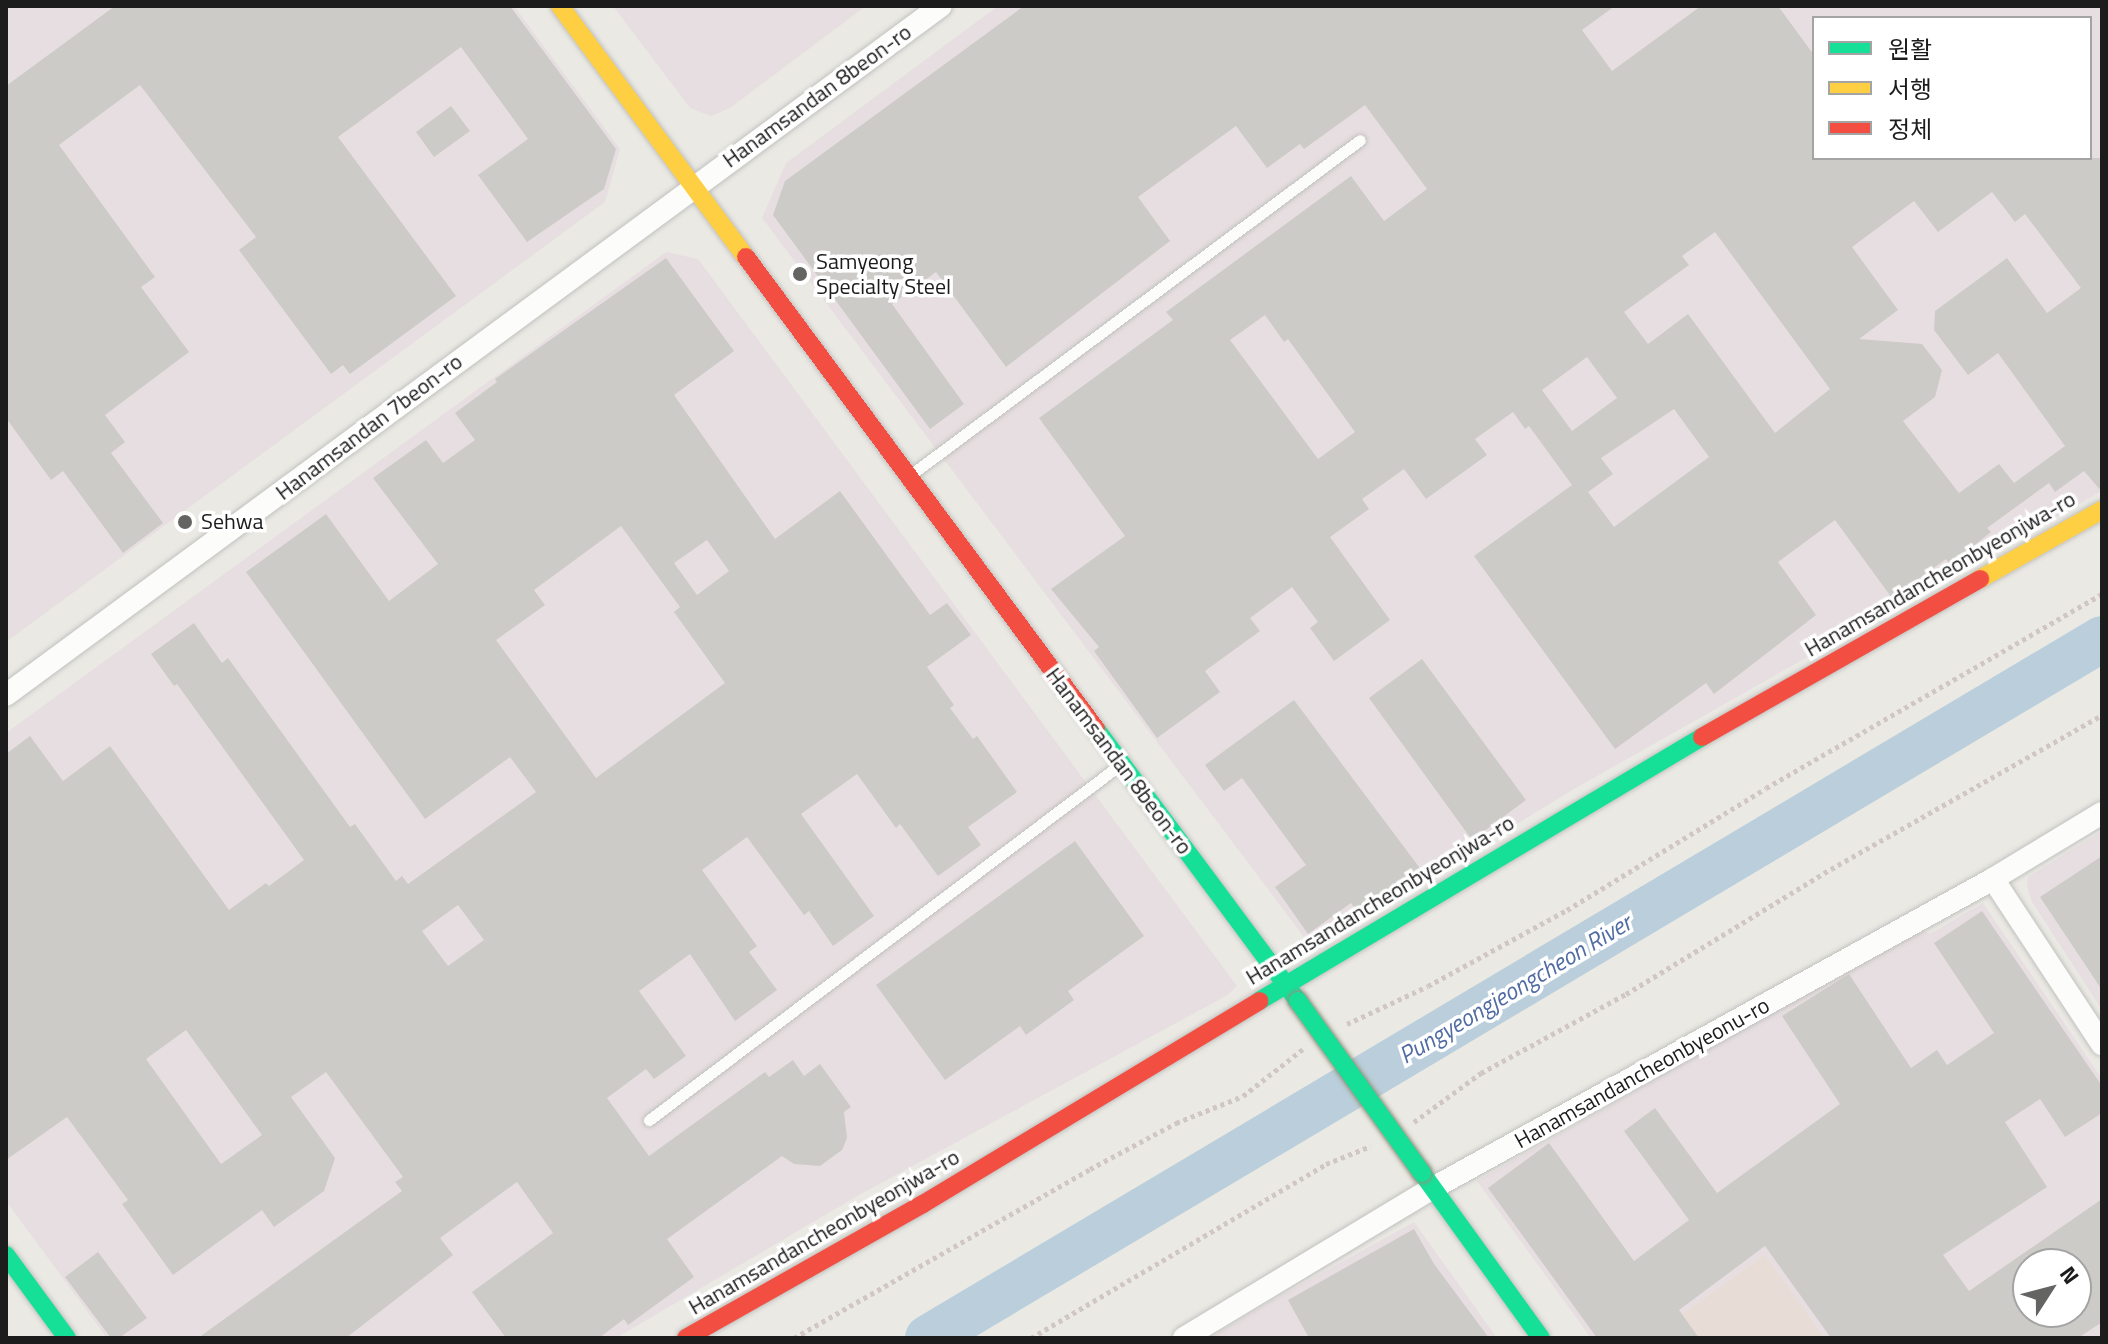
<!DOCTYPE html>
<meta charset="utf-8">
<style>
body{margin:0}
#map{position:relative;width:2108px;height:1344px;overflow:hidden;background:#eae9e4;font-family:"Titillium Web","Noto Sans KR",sans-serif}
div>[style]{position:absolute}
.commercial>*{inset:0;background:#e7dcd6}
.industrial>*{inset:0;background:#e7dee1}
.river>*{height:46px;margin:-23px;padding:0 23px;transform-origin:23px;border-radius:23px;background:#bacfdb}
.building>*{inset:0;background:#cdcbc7}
.path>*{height:5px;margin-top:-2.5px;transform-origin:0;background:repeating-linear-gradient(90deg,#d0c6c3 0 4px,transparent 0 8px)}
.roads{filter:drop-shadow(0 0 2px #c1c1bf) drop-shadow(0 0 2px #c1c1bf)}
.lane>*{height:11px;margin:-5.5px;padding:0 5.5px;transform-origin:5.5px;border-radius:5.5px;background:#fcfcfb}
.street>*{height:22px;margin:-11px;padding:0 11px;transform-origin:11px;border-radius:11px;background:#fcfcfb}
.fast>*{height:18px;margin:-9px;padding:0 9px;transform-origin:9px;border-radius:9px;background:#16e098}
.slow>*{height:18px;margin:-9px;padding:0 9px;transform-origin:9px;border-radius:9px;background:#ffcf43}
.jam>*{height:18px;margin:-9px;padding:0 9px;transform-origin:9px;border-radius:9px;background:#f24e42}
.bridges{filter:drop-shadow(0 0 2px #8e927e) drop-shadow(0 0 2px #8e927e)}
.fast-bridge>*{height:18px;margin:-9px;padding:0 9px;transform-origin:9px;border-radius:9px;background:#16e098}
.dots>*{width:22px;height:22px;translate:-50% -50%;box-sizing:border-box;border:4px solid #fff;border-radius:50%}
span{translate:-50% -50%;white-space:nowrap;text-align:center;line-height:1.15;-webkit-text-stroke:7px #fff;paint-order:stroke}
.street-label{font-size:22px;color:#1c1c1c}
.poi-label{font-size:22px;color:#1c1c1c}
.left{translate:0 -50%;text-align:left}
.water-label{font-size:24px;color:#516ca3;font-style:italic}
.frame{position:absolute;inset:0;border:8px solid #1c1c1c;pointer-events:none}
.legend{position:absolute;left:1812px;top:16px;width:280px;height:144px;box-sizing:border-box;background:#fff;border:2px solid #a4a4a4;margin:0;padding:10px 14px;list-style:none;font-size:24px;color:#1c1c1c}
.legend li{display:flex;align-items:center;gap:16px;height:40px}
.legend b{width:40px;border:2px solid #a4a4a4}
.north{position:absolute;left:2012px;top:1248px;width:80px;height:80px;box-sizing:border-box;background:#fff;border:2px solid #a4a4a4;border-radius:50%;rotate:54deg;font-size:22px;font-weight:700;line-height:32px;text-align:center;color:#1c1c1c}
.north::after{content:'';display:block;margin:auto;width:28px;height:36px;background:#646462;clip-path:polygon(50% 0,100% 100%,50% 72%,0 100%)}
</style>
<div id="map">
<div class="commercial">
<div style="clip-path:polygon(1765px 1254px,1825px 1338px,1649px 1338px)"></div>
</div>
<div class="industrial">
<div style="clip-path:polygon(6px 6px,514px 6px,620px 149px,605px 202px,6px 642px)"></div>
<div style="clip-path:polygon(613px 6px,866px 6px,730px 108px,711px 116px,690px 108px)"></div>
<div style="clip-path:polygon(evenodd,998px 6px,2102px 6px,2102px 491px,1574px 789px,1382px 906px,1310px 945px,762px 218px,786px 163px,998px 6px,1814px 18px,2090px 18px,2090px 158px,1814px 158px,1814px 18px)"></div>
<div style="clip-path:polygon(666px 252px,698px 259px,1237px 986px,1226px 996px,859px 1195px,616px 1338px,107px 1338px,6px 1201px,6px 733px)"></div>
<div style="clip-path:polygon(2102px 831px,2102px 1010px,2032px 902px,2027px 887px,2028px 877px)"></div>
<div style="clip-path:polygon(evenodd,1983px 903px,2102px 1079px,2102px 1338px,1825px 1338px,1765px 1254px,1649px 1338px,1591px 1338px,1477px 1181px,1919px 929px,1930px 934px,1983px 903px,2028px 1264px,2076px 1264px,2076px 1312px,2028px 1312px,2028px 1264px)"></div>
<div style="clip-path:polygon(1414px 1222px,1497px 1338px,1210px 1338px,1273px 1300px)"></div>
</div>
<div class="river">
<div style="left:928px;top:1338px;width:1366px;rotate:-30.77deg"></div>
</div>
<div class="building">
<div style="clip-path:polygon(115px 6px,510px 6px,616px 149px,604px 189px,527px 242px,478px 175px,528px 139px,461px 47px,338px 137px,456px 296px,350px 374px,343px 365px,331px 374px,239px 250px,256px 237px,140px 85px,59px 145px,155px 277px,141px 287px,189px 352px,105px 415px,125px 442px,111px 453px,163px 523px,123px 553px,63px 471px,51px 480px,6px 418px,6px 86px)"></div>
<div style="clip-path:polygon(evenodd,1024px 6px,1615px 6px,1582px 30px,1612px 71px,1701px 6px,1778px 6px,1814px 55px,1814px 158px,2102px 158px,2102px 492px,2084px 471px,2055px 492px,2049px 483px,1987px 528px,1991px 532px,1950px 565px,1946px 559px,1892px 598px,1835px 520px,1778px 562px,1816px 615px,1714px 694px,1706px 683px,1615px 749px,1474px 556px,1572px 485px,1529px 426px,1525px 429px,1513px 412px,1475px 439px,1487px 455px,1426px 499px,1404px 469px,1362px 499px,1369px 509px,1330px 537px,1390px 620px,1334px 661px,1310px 628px,1318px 622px,1292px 587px,1250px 618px,1260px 631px,1205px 671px,1220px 692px,1157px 738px,1094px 651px,1099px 647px,1051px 589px,1125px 536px,1039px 418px,1173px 320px,1166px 312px,1351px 176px,1384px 221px,1427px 189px,1365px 105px,1304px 149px,1300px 144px,1267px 168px,1236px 126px,1138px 197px,1170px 241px,1006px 367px,936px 272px,892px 304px,964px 404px,930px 429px,773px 215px,785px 181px,1024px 6px,1992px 192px,2015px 222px,2025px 214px,2081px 288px,2047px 313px,2007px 258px,1935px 311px,1934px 330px,1968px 375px,1998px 353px,2065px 446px,2014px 483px,1999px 464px,1959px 493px,1903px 421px,1935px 397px,1942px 370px,1922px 344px,1859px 339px,1898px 310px,1852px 247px,1914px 201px,1938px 232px,1992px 192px,1024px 6px,1715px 232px,1830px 389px,1775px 433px,1688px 314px,1648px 344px,1624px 312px,1689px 265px,1682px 256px,1715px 232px,1024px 6px,1265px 315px,1284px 342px,1288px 339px,1355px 432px,1318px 459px,1230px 340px,1265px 315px,1024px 6px,1587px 357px,1617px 398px,1572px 431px,1542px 390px,1587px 357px,1024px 6px,1674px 409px,1709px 457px,1614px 527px,1588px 492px,1613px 474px,1601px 458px,1674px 409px)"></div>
<div style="clip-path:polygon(451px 106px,470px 131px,434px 157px,416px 132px)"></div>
<div style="clip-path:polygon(evenodd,666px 258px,734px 351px,674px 395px,775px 539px,840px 491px,930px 615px,947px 603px,971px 635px,927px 667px,954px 705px,950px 708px,973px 739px,977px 736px,1017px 792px,968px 827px,981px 845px,938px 876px,900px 824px,896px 828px,857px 774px,801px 814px,874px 916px,833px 946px,809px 911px,804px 915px,747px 837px,702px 870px,757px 946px,749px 952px,777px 990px,735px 1021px,690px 954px,639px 991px,686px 1056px,654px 1079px,646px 1069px,607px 1098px,649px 1156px,765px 1072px,769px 1077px,793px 1060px,804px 1076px,820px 1064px,851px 1107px,844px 1112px,847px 1138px,842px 1150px,820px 1166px,794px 1164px,782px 1156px,667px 1239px,694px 1277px,628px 1325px,624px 1319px,599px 1338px,506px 1338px,472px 1292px,553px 1233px,517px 1182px,440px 1238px,453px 1255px,346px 1338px,198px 1338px,402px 1191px,395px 1182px,403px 1177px,326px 1072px,291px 1097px,335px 1158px,324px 1191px,274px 1227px,262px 1210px,173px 1275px,122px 1204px,128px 1200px,67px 1117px,6px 1160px,6px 754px,30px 736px,63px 781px,110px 746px,229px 910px,266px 883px,269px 886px,304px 860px,177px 684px,174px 686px,151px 654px,194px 623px,222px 663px,228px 658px,350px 827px,355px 824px,396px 881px,402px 876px,408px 884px,536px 792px,510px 757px,425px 819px,246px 572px,326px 514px,389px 601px,438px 564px,373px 478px,426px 440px,443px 463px,475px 440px,455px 413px,497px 382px,495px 379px,666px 258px,621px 526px,680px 607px,674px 612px,725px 683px,596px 778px,496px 640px,545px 605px,534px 590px,621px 526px,666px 258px,707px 540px,729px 571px,697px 595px,674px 563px,707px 540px,666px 258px,458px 905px,484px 940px,448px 966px,422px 931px,458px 905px,666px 258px,186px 1030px,262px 1135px,221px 1164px,146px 1059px,186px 1030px)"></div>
<div style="clip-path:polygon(1422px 659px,1526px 800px,1472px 840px,1369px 698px)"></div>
<div style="clip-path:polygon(1294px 700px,1422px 871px,1356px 910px,1351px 903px,1308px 934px,1275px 887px,1306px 865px,1242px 778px,1224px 791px,1205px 765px)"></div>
<div style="clip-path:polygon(1075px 841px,1144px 936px,1068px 991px,1074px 1000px,1026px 1035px,1020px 1026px,945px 1080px,876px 985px)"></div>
<div style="clip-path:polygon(2102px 856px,2102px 990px,2040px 897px)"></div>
<div style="clip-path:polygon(evenodd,1982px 911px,2102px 1086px,2102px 1113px,2065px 1137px,2040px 1099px,2005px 1122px,2047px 1187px,1943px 1255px,1969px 1291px,2102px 1199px,2102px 1322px,2078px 1338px,1831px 1338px,1765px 1246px,1679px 1310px,1699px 1338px,1597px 1338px,1488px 1188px,1549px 1143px,1634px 1261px,1689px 1220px,1624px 1131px,1655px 1108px,1717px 1193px,1840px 1104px,1782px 1016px,1849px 974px,1911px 1068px,1937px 1050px,1947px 1065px,1994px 1033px,1934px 943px,1982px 911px,2028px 1264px,2076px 1264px,2076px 1312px,2028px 1312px,2028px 1264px)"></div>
<div style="clip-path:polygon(1414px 1229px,1434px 1264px,1489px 1338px,1309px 1338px,1288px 1300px)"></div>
<div style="clip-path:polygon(98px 1252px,147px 1318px,119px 1338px,111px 1338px,65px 1277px)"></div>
</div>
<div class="path">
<div style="left:1347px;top:1024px;width:89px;rotate:-25.1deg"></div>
<div style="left:1428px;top:986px;width:158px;rotate:-28.7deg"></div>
<div style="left:1567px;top:910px;width:233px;rotate:-31.5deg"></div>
<div style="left:1766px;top:788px;width:388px;rotate:-30deg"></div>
<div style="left:1414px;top:1122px;width:83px;rotate:-36.2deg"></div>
<div style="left:1481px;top:1073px;width:165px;rotate:-28.6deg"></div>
<div style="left:1626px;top:994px;width:232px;rotate:-31.4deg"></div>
<div style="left:1824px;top:873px;width:320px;rotate:-29.6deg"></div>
<div style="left:794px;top:1338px;width:341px;rotate:-29.7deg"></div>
<div style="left:1090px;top:1169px;width:98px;rotate:-28.1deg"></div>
<div style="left:1176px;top:1123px;width:72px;rotate:-21.9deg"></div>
<div style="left:1243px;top:1096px;width:76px;rotate:-38.1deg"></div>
<div style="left:1031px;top:1338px;width:342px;rotate:-30.5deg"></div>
<div style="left:1326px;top:1164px;width:48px;rotate:-21.8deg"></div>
</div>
<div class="roads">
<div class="lane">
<div style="left:909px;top:476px;width:562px;rotate:-36.69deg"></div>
<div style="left:649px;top:1120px;width:591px;rotate:-37.02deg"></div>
</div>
<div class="street">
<div style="left:6px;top:695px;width:1161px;rotate:-36.39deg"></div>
<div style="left:1993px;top:879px;width:198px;rotate:56.6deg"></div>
<div style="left:1184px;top:1338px;width:291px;rotate:-31.1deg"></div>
<div style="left:1433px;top:1188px;width:640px;rotate:-28.89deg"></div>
<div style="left:1993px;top:879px;width:127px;rotate:-31.2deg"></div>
</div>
<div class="fast">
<div style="left:1096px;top:729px;width:337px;rotate:53.4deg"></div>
<div style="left:1259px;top:1001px;width:516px;rotate:-30.79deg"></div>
<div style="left:1422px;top:1173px;width:203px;rotate:54.2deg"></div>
<div style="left:6px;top:1255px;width:103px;rotate:53.7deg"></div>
</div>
<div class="slow">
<div style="left:560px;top:6px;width:312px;rotate:53.5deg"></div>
<div style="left:1980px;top:579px;width:140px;rotate:-29.5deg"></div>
</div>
<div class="jam">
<div style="left:746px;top:257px;width:588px;rotate:53.44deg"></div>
<div style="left:1702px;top:737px;width:320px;rotate:-29.6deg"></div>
<div style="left:686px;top:1338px;width:272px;rotate:-29.5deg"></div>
<div style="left:923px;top:1204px;width:393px;rotate:-31.1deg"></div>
</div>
</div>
<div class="bridges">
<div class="fast-bridge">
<div style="left:1298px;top:1001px;width:212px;rotate:54.2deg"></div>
</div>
</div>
<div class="dots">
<div style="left:800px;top:274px;background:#646462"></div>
<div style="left:185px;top:522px;background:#646462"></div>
</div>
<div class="street-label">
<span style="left:817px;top:96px;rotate:-36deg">Hanamsandan 8beon-ro</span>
<span style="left:369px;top:427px;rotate:-37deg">Hanamsandan 7beon-ro</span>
<span style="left:1940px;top:574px;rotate:-30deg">Hanamsandancheonbyeonjwa-ro</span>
<span style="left:1119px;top:761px;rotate:53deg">Hanamsandan 8beon-ro</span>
<span style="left:1380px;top:900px;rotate:-31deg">Hanamsandancheonbyeonjwa-ro</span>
<span style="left:1642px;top:1073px;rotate:-29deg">Hanamsandancheonbyeonu-ro</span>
<span style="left:824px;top:1232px;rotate:-30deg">Hanamsandancheonbyeonjwa-ro</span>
</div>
<div class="poi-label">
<span class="left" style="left:816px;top:274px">Samyeong<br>Specialty Steel</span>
<span class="left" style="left:201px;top:522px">Sehwa</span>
</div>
<div class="water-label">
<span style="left:1515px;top:989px;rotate:-31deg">Pungyeongjeongcheon River</span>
</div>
<div class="frame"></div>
<ul class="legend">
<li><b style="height:10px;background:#16e098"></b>원활</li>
<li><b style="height:10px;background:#ffcf43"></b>서행</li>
<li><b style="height:10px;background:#f24e42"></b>정체</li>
</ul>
<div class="north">N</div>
</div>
